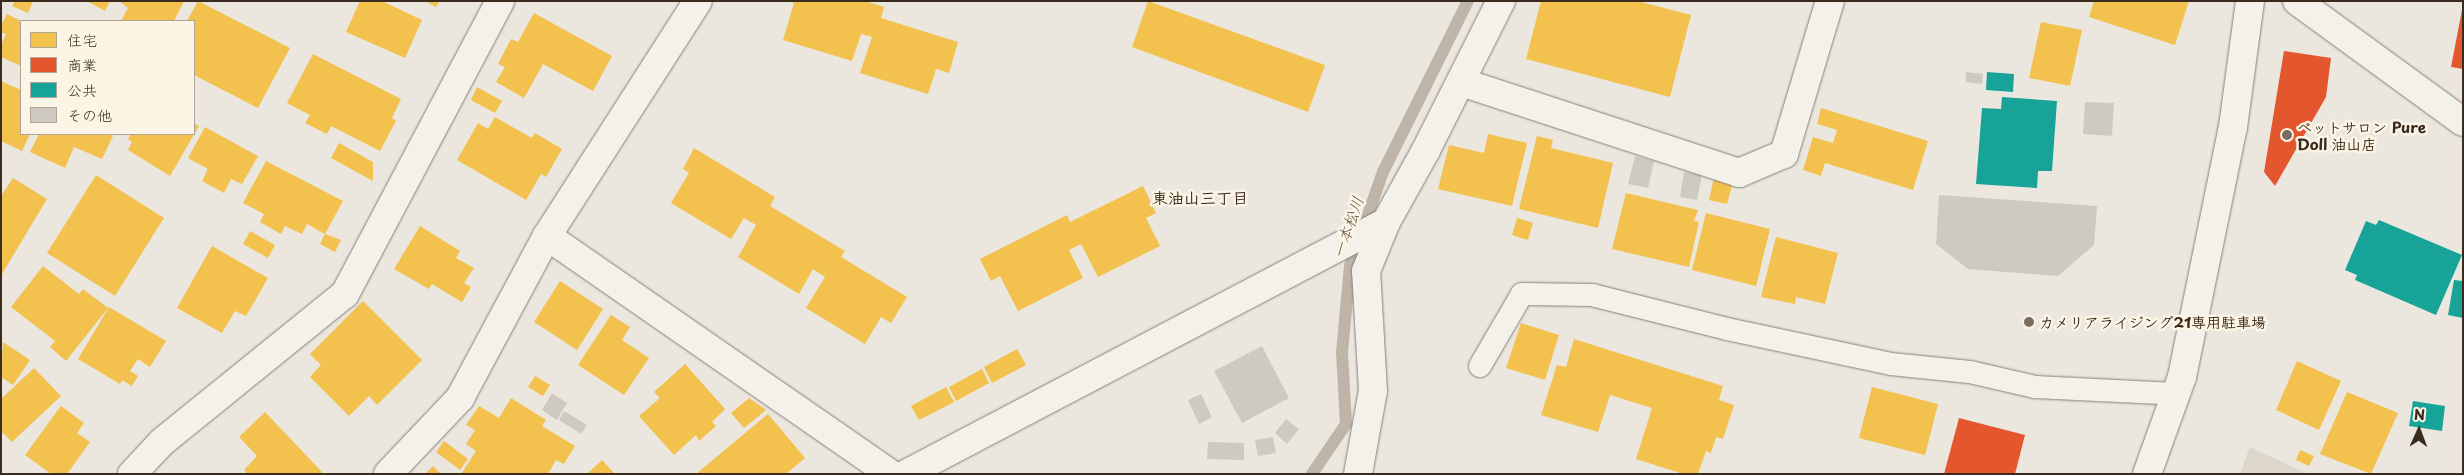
<!DOCTYPE html>
<meta charset="utf-8">
<style>
body{margin:0}
#map{position:relative;width:2464px;height:475px;overflow:hidden;background:#ebe7de;font-family:"Playpen Sans","Klee One",sans-serif}
div>[style]{position:absolute}
.green>*{inset:0;background:#ddd6ca}
.homes>*{inset:0;background:#f2c14e}
.shops>*{inset:0;background:#e4572e}
.public>*{inset:0;background:#17a398}
.stream>*{height:12px;margin:-6px;padding:0 6px;transform-origin:6px;border-radius:6px;background:#beb5a8}
.building>*{inset:0;background:#cecac2}
.roads{filter:drop-shadow(0 0 1px #858079) drop-shadow(0 0 1px #858079)}
.service>*{height:22px;margin:-11px;padding:0 11px;transform-origin:11px;border-radius:11px;background:#f4f0ea}
.minor>*{height:28px;margin:-14px;padding:0 14px;transform-origin:14px;border-radius:14px;background:#f4f0ea}
.tertiary>*{height:28px;margin:-14px;padding:0 14px;transform-origin:14px;border-radius:14px;background:#f4f0ea}
.dots>*{width:14px;height:14px;translate:-50% -50%;box-sizing:border-box;border:2px solid #fcf5e5;border-radius:50%}
span{translate:-50% -50%;white-space:nowrap;text-align:center;line-height:1.15;-webkit-text-stroke:5px #fcf5e5;paint-order:stroke}
.poi-label{font-size:15px;color:#3b2a1e;font-weight:700}
.left{translate:0 -50%;text-align:left}
.neighbourhood-label{font-size:16px;color:#3b2a1e;font-weight:700}
.water-label{font-size:16px;color:#625346;font-style:italic}
.frame{position:absolute;inset:0;border:2px solid #3b2a1e;pointer-events:none}
.legend{position:absolute;left:20px;top:20px;width:175px;height:115px;box-sizing:border-box;background:#fcf5e5;border:1px solid #afa495;margin:0;padding:6px 9px;list-style:none;font-size:15px;color:#3b2a1e}
.legend li{display:flex;align-items:center;gap:10px;height:25px}
.legend b{width:25px;border:1px solid #afa495}
.north{position:absolute;left:2394px;top:405px;width:50px;height:50px;-webkit-text-stroke:4px #fcf5e5;paint-order:stroke;rotate:2deg;font-size:14px;font-weight:700;line-height:20px;text-align:center;color:#3b2a1e}
.north::after{content:'';display:block;margin:auto;width:18px;height:22px;background:#3b2a1e;clip-path:polygon(50% 0,100% 100%,50% 72%,0 100%)}
</style>
<div id="map">
<div class="green">
<div style="clip-path:polygon(2250px 447px,2308px 474px,2240px 474px)"></div>
</div>
<div class="homes">
<div style="clip-path:polygon(15px 1px,33px 1px,28px 13px,12px 6px)"></div>
<div style="clip-path:polygon(87px 1px,110px 1px,105px 11px)"></div>
<div style="clip-path:polygon(119px 1px,184px 1px,174px 21px,121px 21px,128px 8px)"></div>
<div style="clip-path:polygon(198px 1px,290px 48px,258px 108px,194px 75px,194px 21px,187px 21px)"></div>
<div style="clip-path:polygon(360px 1px,382px 1px,422px 20px,405px 58px,346px 32px)"></div>
<div style="clip-path:polygon(425px 1px,440px 1px,436px 7px)"></div>
<div style="clip-path:polygon(789px 1px,865px 1px,884px 7px,881px 18px,958px 42px,949px 73px,936px 69px,928px 94px,860px 73px,872px 37px,861px 34px,852px 61px,783px 40px,794px 3px)"></div>
<div style="clip-path:polygon(1148px 1px,1325px 65px,1308px 112px,1132px 47px)"></div>
<div style="clip-path:polygon(1541px 1px,1637px 1px,1691px 15px,1670px 97px,1526px 59px)"></div>
<div style="clip-path:polygon(2094px 1px,2189px 1px,2175px 45px,2089px 17px)"></div>
<div style="clip-path:polygon(534px 13px,612px 56px,593px 91px,543px 64px,524px 98px,496px 82px,505px 67px,498px 64px,511px 39px,518px 42px)"></div>
<div style="clip-path:polygon(7px 14px,21px 21px,21px 66px,1px 57px,1px 45px,6px 34px,1px 32px,1px 26px)"></div>
<div style="clip-path:polygon(2041px 22px,2082px 30px,2070px 86px,2029px 78px)"></div>
<div style="clip-path:polygon(313px 54px,401px 99px,392px 118px,396px 121px,380px 151px,331px 126px,327px 134px,305px 123px,310px 115px,287px 103px)"></div>
<div style="clip-path:polygon(1px 81px,21px 90px,21px 134px,30px 134px,22px 151px,1px 141px)"></div>
<div style="clip-path:polygon(477px 87px,502px 101px,495px 113px,471px 100px)"></div>
<div style="clip-path:polygon(1821px 108px,1928px 141px,1913px 190px,1825px 163px,1821px 176px,1803px 170px,1813px 137px,1833px 143px,1837px 130px,1817px 124px)"></div>
<div style="clip-path:polygon(495px 117px,532px 138px,535px 133px,562px 149px,546px 177px,541px 174px,526px 200px,457px 160px,478px 123px,488px 129px)"></div>
<div style="clip-path:polygon(194px 123px,199px 126px,170px 176px,128px 150px,132px 142px,128px 139px,131px 134px,194px 134px)"></div>
<div style="clip-path:polygon(205px 127px,258px 156px,242px 184px,231px 179px,224px 193px,202px 181px,208px 169px,188px 158px)"></div>
<div style="clip-path:polygon(39px 134px,108px 134px,113px 136px,102px 159px,74px 147px,65px 168px,30px 152px)"></div>
<div style="clip-path:polygon(1488px 134px,1527px 143px,1512px 206px,1438px 189px,1449px 145px,1484px 153px)"></div>
<div style="clip-path:polygon(1537px 136px,1553px 140px,1551px 148px,1613px 163px,1598px 228px,1519px 209px)"></div>
<div style="clip-path:polygon(339px 143px,373px 162px,373px 181px,331px 158px)"></div>
<div style="clip-path:polygon(694px 148px,775px 197px,770px 206px,845px 251px,841px 257px,907px 297px,891px 323px,881px 317px,865px 344px,806px 308px,825px 277px,813px 269px,799px 294px,738px 257px,756px 225px,744px 218px,731px 239px,671px 203px,689px 173px,683px 169px)"></div>
<div style="clip-path:polygon(266px 161px,343px 201px,325px 234px,307px 224px,302px 234px,285px 226px,281px 234px,260px 222px,264px 214px,243px 203px)"></div>
<div style="clip-path:polygon(96px 175px,164px 218px,115px 296px,47px 253px)"></div>
<div style="clip-path:polygon(13px 178px,47px 199px,2px 274px,1px 196px)"></div>
<div style="clip-path:polygon(1714px 178px,1733px 182px,1727px 204px,1709px 200px)"></div>
<div style="clip-path:polygon(1143px 186px,1156px 213px,1146px 218px,1160px 246px,1098px 277px,1081px 244px,1069px 250px,1083px 278px,1018px 311px,1000px 276px,991px 281px,980px 259px,1067px 215px,1070px 222px)"></div>
<div style="clip-path:polygon(1626px 193px,1698px 210px,1694px 221px,1699px 222px,1689px 267px,1612px 249px)"></div>
<div style="clip-path:polygon(1706px 213px,1770px 229px,1756px 286px,1692px 270px)"></div>
<div style="clip-path:polygon(1517px 218px,1533px 223px,1528px 240px,1512px 235px)"></div>
<div style="clip-path:polygon(420px 226px,460px 251px,456px 258px,474px 268px,464px 283px,471px 287px,462px 302px,432px 284px,429px 289px,394px 269px)"></div>
<div style="clip-path:polygon(250px 231px,275px 245px,268px 258px,243px 244px)"></div>
<div style="clip-path:polygon(325px 234px,341px 240px,335px 252px,320px 244px)"></div>
<div style="clip-path:polygon(1776px 237px,1838px 253px,1825px 304px,1796px 297px,1795px 304px,1761px 297px)"></div>
<div style="clip-path:polygon(212px 246px,268px 278px,246px 316px,235px 311px,222px 333px,177px 308px)"></div>
<div style="clip-path:polygon(43px 266px,79px 294px,83px 289px,108px 308px,66px 361px,50px 347px,55px 341px,11px 307px)"></div>
<div style="clip-path:polygon(560px 281px,603px 309px,577px 350px,534px 322px)"></div>
<div style="clip-path:polygon(363px 301px,422px 360px,377px 405px,369px 396px,349px 416px,310px 377px,321px 365px,310px 354px)"></div>
<div style="clip-path:polygon(109px 307px,166px 341px,150px 367px,138px 359px,130px 371px,138px 376px,132px 386px,122px 380px,120px 384px,78px 359px)"></div>
<div style="clip-path:polygon(611px 315px,630px 327px,622px 340px,649px 358px,624px 395px,578px 365px)"></div>
<div style="clip-path:polygon(1521px 323px,1559px 335px,1545px 380px,1506px 368px)"></div>
<div style="clip-path:polygon(1574px 339px,1723px 386px,1719px 400px,1734px 405px,1723px 439px,1716px 437px,1711px 453px,1706px 451px,1698px 474px,1683px 474px,1636px 459px,1652px 408px,1610px 395px,1598px 432px,1541px 415px,1557px 365px,1566px 367px)"></div>
<div style="clip-path:polygon(3px 342px,30px 360px,13px 385px,1px 377px)"></div>
<div style="clip-path:polygon(1017px 349px,1026px 365px,992px 383px,984px 367px)"></div>
<div style="clip-path:polygon(2297px 361px,2341px 381px,2319px 430px,2276px 410px)"></div>
<div style="clip-path:polygon(685px 364px,725px 409px,712px 422px,716px 426px,699px 441px,696px 435px,674px 455px,639px 416px,660px 398px,654px 392px)"></div>
<div style="clip-path:polygon(34px 368px,61px 396px,12px 442px,1px 431px,1px 399px)"></div>
<div style="clip-path:polygon(982px 369px,989px 383px,956px 401px,949px 387px)"></div>
<div style="clip-path:polygon(535px 376px,550px 385px,543px 396px,528px 387px)"></div>
<div style="clip-path:polygon(946px 387px,954px 402px,919px 420px,911px 406px)"></div>
<div style="clip-path:polygon(1872px 387px,1938px 404px,1925px 455px,1859px 438px)"></div>
<div style="clip-path:polygon(2347px 392px,2398px 413px,2371px 474px,2320px 454px)"></div>
<div style="clip-path:polygon(511px 398px,546px 420px,542px 426px,575px 446px,564px 464px,556px 460px,548px 474px,461px 474px,476px 451px,466px 444px,475px 430px,466px 425px,479px 406px,499px 418px)"></div>
<div style="clip-path:polygon(749px 398px,766px 410px,744px 428px,731px 413px)"></div>
<div style="clip-path:polygon(61px 406px,84px 423px,77px 433px,90px 442px,67px 474px,51px 474px,25px 455px)"></div>
<div style="clip-path:polygon(265px 412px,322px 472px,320px 474px,247px 474px,244px 470px,257px 456px,239px 437px)"></div>
<div style="clip-path:polygon(768px 414px,805px 458px,786px 474px,696px 474px)"></div>
<div style="clip-path:polygon(444px 441px,468px 459px,460px 470px,436px 452px)"></div>
<div style="clip-path:polygon(2300px 450px,2314px 456px,2309px 466px,2296px 460px)"></div>
<div style="clip-path:polygon(602px 460px,615px 474px,587px 474px)"></div>
<div style="clip-path:polygon(433px 466px,441px 474px,425px 474px)"></div>
</div>
<div class="shops">
<div style="clip-path:polygon(2462px 10px,2463px 10px,2463px 69px,2451px 67px)"></div>
<div style="clip-path:polygon(2284px 51px,2331px 58px,2326px 97px,2275px 186px,2264px 172px)"></div>
<div style="clip-path:polygon(1959px 418px,2025px 435px,2015px 474px,1944px 474px)"></div>
</div>
<div class="public">
<div style="clip-path:polygon(1987px 72px,2014px 74px,2013px 92px,1986px 90px)"></div>
<div style="clip-path:polygon(2002px 97px,2057px 101px,2052px 171px,2038px 171px,2037px 188px,1976px 184px,1982px 108px,2001px 109px)"></div>
<div style="clip-path:polygon(2379px 220px,2462px 255px,2436px 315px,2355px 280px,2357px 275px,2345px 270px,2366px 221px,2376px 225px)"></div>
<div style="clip-path:polygon(2454px 280px,2463px 281px,2463px 318px,2448px 315px)"></div>
<div style="clip-path:polygon(2413px 401px,2445px 406px,2442px 431px,2409px 426px)"></div>
</div>
<div class="stream">
<div style="left:1312px;top:474px;width:60px;rotate:-55.8deg"></div>
<div style="left:1346px;top:424px;width:72px;rotate:-93.2deg"></div>
<div style="left:1342px;top:352px;width:86px;rotate:-84.7deg"></div>
<div style="left:1350px;top:266px;width:100px;rotate:-70.7deg"></div>
<div style="left:1383px;top:172px;width:191px;rotate:-63.6deg"></div>
</div>
<div class="building">
<div style="clip-path:polygon(1966px 72px,1983px 74px,1982px 84px,1966px 82px)"></div>
<div style="clip-path:polygon(2085px 102px,2114px 103px,2112px 136px,2083px 134px)"></div>
<div style="clip-path:polygon(1635px 156px,1654px 161px,1648px 188px,1628px 184px)"></div>
<div style="clip-path:polygon(1684px 172px,1702px 175px,1697px 200px,1680px 197px)"></div>
<div style="clip-path:polygon(1939px 195px,2097px 206px,2094px 245px,2058px 276px,1968px 269px,1936px 244px)"></div>
<div style="clip-path:polygon(1262px 346px,1289px 398px,1242px 423px,1214px 371px)"></div>
<div style="clip-path:polygon(552px 393px,567px 403px,557px 420px,542px 410px)"></div>
<div style="clip-path:polygon(1201px 394px,1212px 417px,1199px 424px,1188px 400px)"></div>
<div style="clip-path:polygon(564px 411px,587px 425px,581px 434px,559px 420px)"></div>
<div style="clip-path:polygon(1286px 419px,1299px 429px,1287px 444px,1275px 433px)"></div>
<div style="clip-path:polygon(1273px 437px,1276px 453px,1258px 456px,1255px 440px)"></div>
<div style="clip-path:polygon(1208px 442px,1244px 443px,1244px 460px,1207px 459px)"></div>
</div>
<div class="roads">
<div class="service">
<div style="left:1480px;top:366px;width:83px;rotate:-59.7deg"></div>
<div style="left:1522px;top:294px;width:70px;rotate:0.8deg"></div>
<div style="left:1592px;top:295px;width:139px;rotate:14.1deg"></div>
<div style="left:1727px;top:329px;width:168px;rotate:12deg"></div>
<div style="left:1891px;top:364px;width:79px;rotate:5.8deg"></div>
<div style="left:1970px;top:372px;width:67px;rotate:13deg"></div>
<div style="left:2035px;top:387px;width:141px;rotate:2.8deg"></div>
</div>
<div class="minor">
<div style="left:1461px;top:82px;width:293px;rotate:18.1deg"></div>
<div style="left:1739px;top:173px;width:49px;rotate:-22.9deg"></div>
<div style="left:1784px;top:154px;width:160px;rotate:-73.3deg"></div>
<div style="left:547px;top:236px;width:418px;rotate:34.7deg"></div>
<div style="left:132px;top:474px;width:44px;rotate:-46.8deg"></div>
<div style="left:162px;top:442px;width:235px;rotate:-39deg"></div>
<div style="left:345px;top:294px;width:331px;rotate:-62.1deg"></div>
<div style="left:388px;top:474px;width:105px;rotate:-46.5deg"></div>
<div style="left:460px;top:398px;width:184px;rotate:-61.8deg"></div>
<div style="left:547px;top:236px;width:279px;rotate:-57.3deg"></div>
<div style="left:906px;top:474px;width:542px;rotate:-27.7deg"></div>
<div style="left:1358px;top:474px;width:84px;rotate:-79.8deg"></div>
<div style="left:1373px;top:391px;width:120px;rotate:-93.3deg"></div>
<div style="left:1366px;top:271px;width:53px;rotate:-67.8deg"></div>
<div style="left:1386px;top:222px;width:82px;rotate:-60.9deg"></div>
<div style="left:1426px;top:150px;width:167px;rotate:-63.3deg"></div>
</div>
<div class="tertiary">
<div style="left:2297px;top:1px;width:205px;rotate:36.1deg"></div>
<div style="left:2147px;top:474px;width:103px;rotate:-70.2deg"></div>
<div style="left:2182px;top:377px;width:255px;rotate:-78.5deg"></div>
<div style="left:2233px;top:127px;width:127px;rotate:-82.3deg"></div>
</div>
</div>
<div class="dots">
<div style="left:2287px;top:135px;background:#796c61"></div>
<div style="left:2029px;top:322px;background:#796c61"></div>
</div>
<div class="poi-label">
<span class="left" style="left:2297px;top:135px">ペットサロン Pure<br>Doll 油山店</span>
<span class="left" style="left:2039px;top:322px">カメリアライジング21専用駐車場</span>
</div>
<div class="neighbourhood-label">
<span style="left:1200px;top:197px">東油山三丁目</span>
</div>
<div class="water-label">
<span style="left:1347px;top:227px;rotate:-71deg">一本松川</span>
</div>
<div class="frame"></div>
<ul class="legend">
<li><b style="height:14px;background:#f2c14e"></b>住宅</li>
<li><b style="height:14px;background:#e4572e"></b>商業</li>
<li><b style="height:14px;background:#17a398"></b>公共</li>
<li><b style="height:14px;background:#cecac2"></b>その他</li>
</ul>
<div class="north">N</div>
</div>
